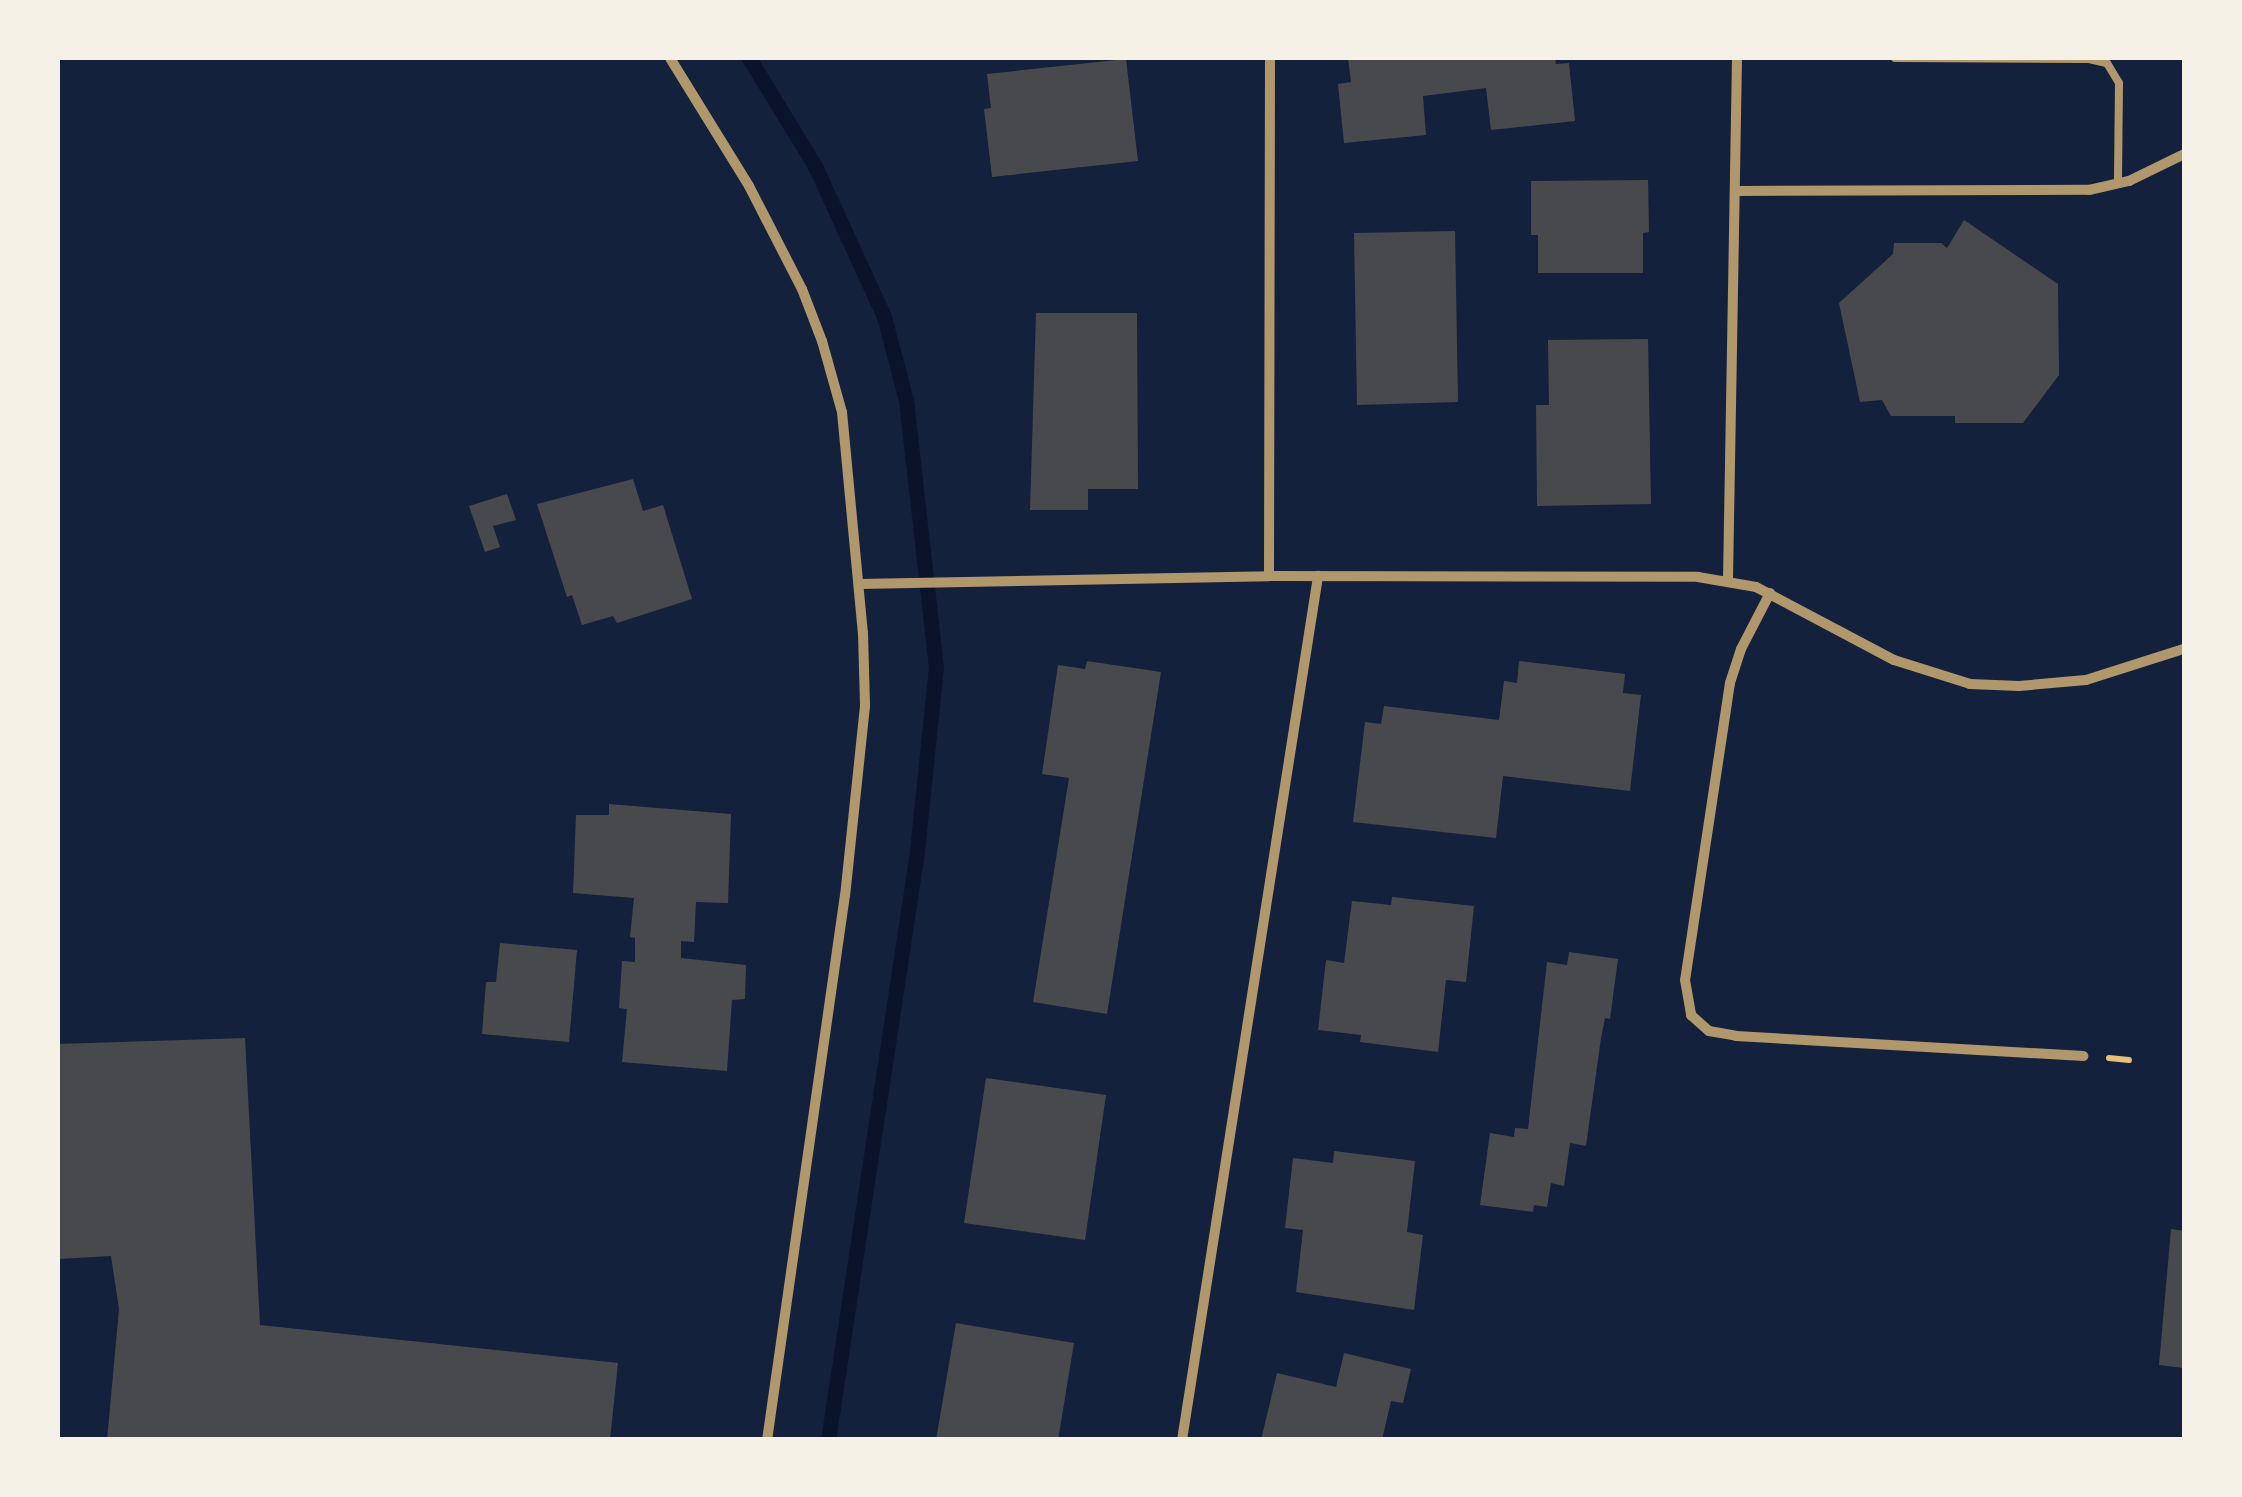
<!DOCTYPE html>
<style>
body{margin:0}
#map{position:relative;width:2242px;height:1497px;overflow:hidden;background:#14213d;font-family:"Space Grotesk",sans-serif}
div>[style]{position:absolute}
.stream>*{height:15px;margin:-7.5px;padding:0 7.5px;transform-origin:7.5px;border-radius:7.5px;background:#0b132b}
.building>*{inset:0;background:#48494c}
.path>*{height:6px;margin:-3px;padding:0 3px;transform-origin:3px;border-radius:3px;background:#e5c07b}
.service>*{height:8px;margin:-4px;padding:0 4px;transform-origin:4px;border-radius:4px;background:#b1986c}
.minor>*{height:10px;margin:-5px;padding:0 5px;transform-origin:5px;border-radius:5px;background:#b1986c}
span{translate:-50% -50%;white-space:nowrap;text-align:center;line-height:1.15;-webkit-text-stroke:10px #f6f1e7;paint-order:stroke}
.frame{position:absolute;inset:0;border:60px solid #f6f1e7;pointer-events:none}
</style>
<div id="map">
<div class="stream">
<div style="left:749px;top:58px;width:127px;rotate:58.6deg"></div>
<div style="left:815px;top:166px;width:166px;rotate:65.4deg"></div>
<div style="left:884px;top:317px;width:86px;rotate:75.2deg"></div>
<div style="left:906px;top:400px;width:269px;rotate:83.6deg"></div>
<div style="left:936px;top:667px;width:186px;rotate:95.9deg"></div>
<div style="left:917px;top:852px;width:595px;rotate:98.61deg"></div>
</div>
<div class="building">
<div style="clip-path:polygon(1348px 58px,1555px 58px,1556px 64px,1569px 63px,1575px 121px,1491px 130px,1486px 88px,1423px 96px,1426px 135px,1344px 143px,1338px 84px,1351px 82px)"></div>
<div style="clip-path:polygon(1126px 59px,1138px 161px,992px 177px,984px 109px,991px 108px,987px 74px)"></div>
<div style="clip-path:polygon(1648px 180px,1649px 232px,1643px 233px,1643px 273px,1538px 273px,1538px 235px,1531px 235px,1531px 181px)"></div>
<div style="clip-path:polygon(1964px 220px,2058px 284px,2059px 375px,2023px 423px,1955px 423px,1955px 416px,1891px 416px,1882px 400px,1860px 402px,1839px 303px,1893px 254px,1894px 243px,1941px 243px,1947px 248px)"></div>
<div style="clip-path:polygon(1455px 231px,1458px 402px,1357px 405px,1354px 233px)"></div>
<div style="clip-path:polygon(1036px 313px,1137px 313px,1138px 489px,1088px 489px,1088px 510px,1030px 510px)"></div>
<div style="clip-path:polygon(1648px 339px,1651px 504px,1537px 506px,1536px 405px,1549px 405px,1548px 340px)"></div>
<div style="clip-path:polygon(633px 479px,643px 511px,663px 505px,692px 599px,617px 623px,613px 616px,582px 625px,572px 595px,567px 597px,537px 504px)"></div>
<div style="clip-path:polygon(507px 494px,516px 520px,493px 526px,500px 547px,485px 552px,469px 506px)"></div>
<div style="clip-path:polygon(1087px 661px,1161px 672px,1107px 1014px,1033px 1002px,1069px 778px,1042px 774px,1058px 665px,1085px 669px)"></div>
<div style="clip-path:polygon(1519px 661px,1625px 674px,1623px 693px,1641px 695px,1630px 791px,1503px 776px,1496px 838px,1353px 822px,1365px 722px,1381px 724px,1384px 706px,1499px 720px,1504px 681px,1517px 683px)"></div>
<div style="clip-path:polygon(609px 804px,731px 814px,728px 903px,696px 902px,694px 942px,681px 941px,681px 958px,746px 965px,745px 999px,732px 1000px,727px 1071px,622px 1062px,627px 1009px,619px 1008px,622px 961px,635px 962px,635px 938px,630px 937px,634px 898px,573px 893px,576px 815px,609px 815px)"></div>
<div style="clip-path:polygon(1392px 897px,1474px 906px,1466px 982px,1446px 980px,1438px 1052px,1360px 1042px,1361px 1035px,1318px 1030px,1326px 960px,1344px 963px,1352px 901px,1391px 905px)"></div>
<div style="clip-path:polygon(500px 943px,577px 950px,569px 1042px,482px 1034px,486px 982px,496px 982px)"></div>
<div style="clip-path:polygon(1569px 952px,1618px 959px,1610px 1019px,1605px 1018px,1601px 1038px,1586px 1146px,1570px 1143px,1564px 1186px,1551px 1183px,1547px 1207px,1534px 1205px,1533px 1212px,1480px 1205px,1490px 1133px,1514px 1137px,1515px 1128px,1528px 1129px,1547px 962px,1567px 965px)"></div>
<div style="clip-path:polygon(245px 1038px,260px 1325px,618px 1363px,610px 1440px,107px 1440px,119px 1309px,111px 1256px,58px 1259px,58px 1044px)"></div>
<div style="clip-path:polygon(986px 1078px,1106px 1095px,1085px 1240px,964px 1223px)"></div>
<div style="clip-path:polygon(1334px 1151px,1415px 1161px,1407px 1232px,1423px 1235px,1414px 1310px,1296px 1292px,1303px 1230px,1285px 1228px,1293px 1158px,1333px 1163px)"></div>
<div style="clip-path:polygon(2171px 1229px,2184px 1231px,2184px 1368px,2159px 1365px)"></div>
<div style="clip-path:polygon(956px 1323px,1074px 1343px,1058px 1440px,936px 1440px)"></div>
<div style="clip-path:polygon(1344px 1353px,1411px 1369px,1403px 1403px,1391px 1401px,1382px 1440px,1261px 1440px,1277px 1373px,1336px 1387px)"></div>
</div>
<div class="path">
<div style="left:2109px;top:1058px;width:20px;rotate:6deg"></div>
</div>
<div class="service">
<div style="left:1895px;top:58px;width:194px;rotate:0.3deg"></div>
<div style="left:2089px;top:59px;width:18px;rotate:13deg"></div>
<div style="left:2107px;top:63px;width:23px;rotate:59deg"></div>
<div style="left:2119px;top:83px;width:101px;rotate:90.6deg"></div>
</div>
<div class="minor">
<div style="left:670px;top:58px;width:150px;rotate:58.3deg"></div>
<div style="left:749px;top:186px;width:116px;rotate:62.8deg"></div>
<div style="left:802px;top:289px;width:56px;rotate:69deg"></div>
<div style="left:822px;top:341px;width:74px;rotate:74.3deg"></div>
<div style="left:842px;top:412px;width:222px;rotate:84.6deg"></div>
<div style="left:863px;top:633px;width:73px;rotate:88.4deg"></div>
<div style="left:865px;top:706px;width:190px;rotate:96deg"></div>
<div style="left:845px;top:895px;width:551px;rotate:98.14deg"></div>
<div style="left:1735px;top:191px;width:354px;rotate:-0.2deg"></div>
<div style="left:2089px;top:190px;width:41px;rotate:-12.7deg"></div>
<div style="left:2129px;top:181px;width:61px;rotate:-26.1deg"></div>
<div style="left:1269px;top:576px;width:518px;rotate:-89.89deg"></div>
<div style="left:1728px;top:579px;width:521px;rotate:-89.01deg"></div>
<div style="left:859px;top:584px;width:410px;rotate:-1.1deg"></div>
<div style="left:1269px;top:576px;width:429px;rotate:0.1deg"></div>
<div style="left:1698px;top:577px;width:59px;rotate:9.8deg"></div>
<div style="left:1756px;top:587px;width:156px;rotate:27.9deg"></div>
<div style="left:1894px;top:660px;width:80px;rotate:17.5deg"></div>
<div style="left:1970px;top:684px;width:49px;rotate:2.3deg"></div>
<div style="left:2019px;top:686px;width:67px;rotate:-5.1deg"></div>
<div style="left:2086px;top:680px;width:103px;rotate:-17.6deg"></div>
<div style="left:1770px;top:593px;width:63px;rotate:117.4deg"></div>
<div style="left:1741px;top:649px;width:36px;rotate:108deg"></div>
<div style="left:1730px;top:683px;width:300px;rotate:98.6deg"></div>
<div style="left:1685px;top:980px;width:36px;rotate:80deg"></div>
<div style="left:1691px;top:1015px;width:24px;rotate:42deg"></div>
<div style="left:1709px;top:1031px;width:27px;rotate:10deg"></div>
<div style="left:1736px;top:1036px;width:348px;rotate:3.3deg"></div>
<div style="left:1182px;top:1440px;width:875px;rotate:-81.05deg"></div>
</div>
<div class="frame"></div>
</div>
